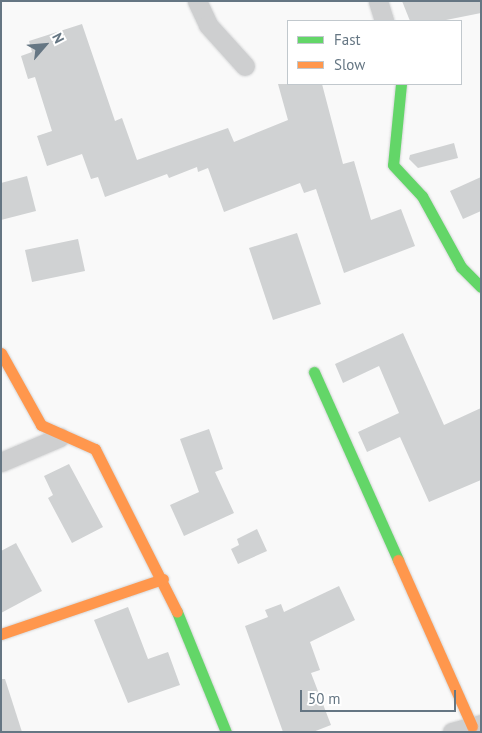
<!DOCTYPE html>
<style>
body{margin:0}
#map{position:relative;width:482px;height:733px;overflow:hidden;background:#f9f9f9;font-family:"PT Sans",sans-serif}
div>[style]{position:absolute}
.building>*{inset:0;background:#d0d2d3}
.roads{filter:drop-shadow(0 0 1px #d5d6d7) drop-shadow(0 0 1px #d5d6d7)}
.street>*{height:19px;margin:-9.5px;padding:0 9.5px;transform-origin:9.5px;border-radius:9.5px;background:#cecfd0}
.fast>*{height:11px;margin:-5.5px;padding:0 5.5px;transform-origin:5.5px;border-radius:5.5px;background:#63d668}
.slow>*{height:11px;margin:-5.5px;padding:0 5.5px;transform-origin:5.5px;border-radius:5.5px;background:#ff974d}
span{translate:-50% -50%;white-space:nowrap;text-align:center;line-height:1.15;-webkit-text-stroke:5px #fff;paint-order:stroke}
.frame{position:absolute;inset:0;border:2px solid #657683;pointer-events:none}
.legend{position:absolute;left:287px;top:20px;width:175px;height:65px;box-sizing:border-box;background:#fff;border:1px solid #c1c8cd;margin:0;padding:6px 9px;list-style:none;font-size:15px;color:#657683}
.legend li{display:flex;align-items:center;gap:10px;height:25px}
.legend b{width:25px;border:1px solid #c1c8cd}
.north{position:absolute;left:20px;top:20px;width:50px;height:50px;-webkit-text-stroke:4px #fff;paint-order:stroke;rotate:63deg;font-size:14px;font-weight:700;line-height:20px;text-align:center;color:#657683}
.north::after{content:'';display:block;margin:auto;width:18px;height:22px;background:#657683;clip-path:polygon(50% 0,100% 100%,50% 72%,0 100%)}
.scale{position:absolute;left:300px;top:690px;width:156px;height:22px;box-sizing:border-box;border:2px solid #657683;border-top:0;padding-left:6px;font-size:15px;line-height:18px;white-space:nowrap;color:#657683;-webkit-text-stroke:4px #fff;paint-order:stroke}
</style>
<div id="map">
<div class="building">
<div style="clip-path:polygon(402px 1px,481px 1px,481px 13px,441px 21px,410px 21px)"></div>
<div style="clip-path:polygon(82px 24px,115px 121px,122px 118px,137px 160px,228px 128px,234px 142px,288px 120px,278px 84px,322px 84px,343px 164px,354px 161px,371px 220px,401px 209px,415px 246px,344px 273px,316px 189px,304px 193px,300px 183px,224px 212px,208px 168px,198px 172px,197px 167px,169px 178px,167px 174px,105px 197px,98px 177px,91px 179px,82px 154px,47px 166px,37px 136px,52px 131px,35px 77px,28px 79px,21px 56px,32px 52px,29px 41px)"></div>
<div style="clip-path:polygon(454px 143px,458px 158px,418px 168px,409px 159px,410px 155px)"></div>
<div style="clip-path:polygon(27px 176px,36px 211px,1px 220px,1px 183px)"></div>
<div style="clip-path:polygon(481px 177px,481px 211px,463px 219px,450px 191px)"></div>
<div style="clip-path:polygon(297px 233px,321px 304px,273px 320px,249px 248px)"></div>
<div style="clip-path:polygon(78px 239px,85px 271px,32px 282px,25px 250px)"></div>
<div style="clip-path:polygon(403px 333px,444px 425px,481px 408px,481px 480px,429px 502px,400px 437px,367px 452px,358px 432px,399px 413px,379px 366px,343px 383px,335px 364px)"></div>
<div style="clip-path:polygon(209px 429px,223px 469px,215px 472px,234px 513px,184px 536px,170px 505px,199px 492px,180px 439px)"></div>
<div style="clip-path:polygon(69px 464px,103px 527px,72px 543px,48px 498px,53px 495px,44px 476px)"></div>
<div style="clip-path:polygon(257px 529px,267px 551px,238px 564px,231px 549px,239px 545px,237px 539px)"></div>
<div style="clip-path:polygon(16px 543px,42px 591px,1px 613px,1px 551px)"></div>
<div style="clip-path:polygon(339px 586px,355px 620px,310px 642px,320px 670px,311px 673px,331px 725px,313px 732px,283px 732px,245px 626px,268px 617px,265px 610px,281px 604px,284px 612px)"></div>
<div style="clip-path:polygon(128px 607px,148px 659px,168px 652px,180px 685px,128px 703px,94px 620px)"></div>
<div style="clip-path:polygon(1px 679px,5px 679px,22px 732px,1px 732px)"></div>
</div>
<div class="roads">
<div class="street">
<div style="left:197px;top:1px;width:26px;rotate:65deg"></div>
<div style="left:208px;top:25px;width:55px;rotate:47.9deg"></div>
<div style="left:378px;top:1px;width:21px;rotate:73deg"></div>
<div style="left:1px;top:462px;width:64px;rotate:-23deg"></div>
<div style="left:452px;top:732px;width:30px;rotate:-15deg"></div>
</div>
<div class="fast">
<div style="left:401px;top:84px;width:81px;rotate:95.6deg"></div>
<div style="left:393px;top:165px;width:42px;rotate:46.9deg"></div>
<div style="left:422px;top:196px;width:81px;rotate:61.2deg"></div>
<div style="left:461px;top:267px;width:28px;rotate:45deg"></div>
<div style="left:314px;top:372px;width:206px;rotate:65.9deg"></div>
<div style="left:177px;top:612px;width:130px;rotate:67.8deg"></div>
</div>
<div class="slow">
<div style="left:1px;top:353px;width:82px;rotate:60.9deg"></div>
<div style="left:41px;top:425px;width:59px;rotate:24deg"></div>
<div style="left:95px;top:449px;width:182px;rotate:63.3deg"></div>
<div style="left:398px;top:560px;width:182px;rotate:66deg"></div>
<div style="left:1px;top:634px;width:171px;rotate:-18.8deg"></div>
</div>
</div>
<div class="frame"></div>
<ul class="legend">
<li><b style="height:6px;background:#63d668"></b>Fast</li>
<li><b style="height:6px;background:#ff974d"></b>Slow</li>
</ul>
<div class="north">N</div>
<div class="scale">50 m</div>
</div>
